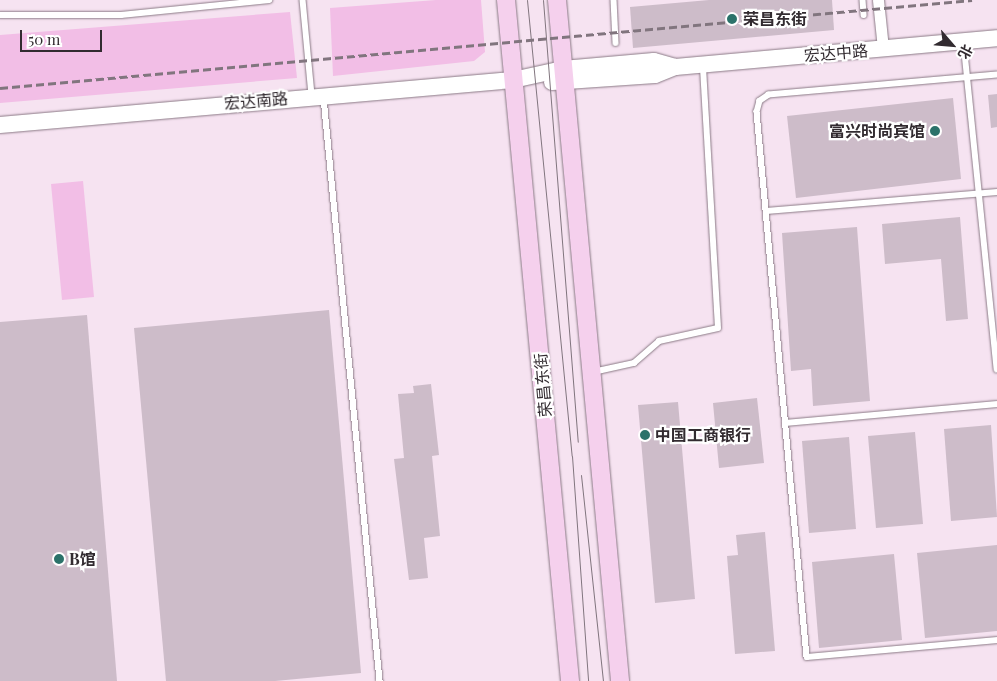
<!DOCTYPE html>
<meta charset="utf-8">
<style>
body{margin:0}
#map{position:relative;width:997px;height:681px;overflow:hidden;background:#f6e3f1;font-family:"Playfair Display","Noto Sans SC",serif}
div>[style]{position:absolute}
.green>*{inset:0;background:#f2bee6}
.building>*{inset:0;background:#cdbcc9}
.roads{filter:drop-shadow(0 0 1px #8b7a86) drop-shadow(0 0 1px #8b7a86)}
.lane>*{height:5.5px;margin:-2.75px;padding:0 2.75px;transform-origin:2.75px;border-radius:2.75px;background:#fff}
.street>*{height:11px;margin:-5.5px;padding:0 5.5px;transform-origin:5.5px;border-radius:5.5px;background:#fff}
.secondary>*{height:16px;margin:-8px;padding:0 8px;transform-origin:8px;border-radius:8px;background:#fff}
.primary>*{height:18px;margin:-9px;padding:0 9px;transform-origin:9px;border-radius:9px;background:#f5d0ed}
.tram>*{height:1px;margin:-0.5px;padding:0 0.5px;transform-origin:0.5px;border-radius:0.5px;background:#81757e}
.rail>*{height:3px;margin-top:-1.5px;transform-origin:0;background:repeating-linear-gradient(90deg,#81757e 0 8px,transparent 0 12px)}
.dots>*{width:14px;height:14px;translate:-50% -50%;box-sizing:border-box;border:2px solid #fff;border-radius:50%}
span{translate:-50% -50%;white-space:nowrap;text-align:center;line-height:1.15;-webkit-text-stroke:4.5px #fff;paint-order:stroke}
.poi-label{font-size:16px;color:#322b30;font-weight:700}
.left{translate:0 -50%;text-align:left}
.right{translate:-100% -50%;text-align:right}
.street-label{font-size:16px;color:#322b30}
.north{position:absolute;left:927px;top:20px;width:50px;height:50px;-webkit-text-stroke:4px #fff;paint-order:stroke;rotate:117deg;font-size:14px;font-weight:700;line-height:20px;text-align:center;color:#322b30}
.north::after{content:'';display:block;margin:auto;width:18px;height:22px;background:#322b30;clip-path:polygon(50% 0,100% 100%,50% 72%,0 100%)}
.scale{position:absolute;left:20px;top:30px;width:82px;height:22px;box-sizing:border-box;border:2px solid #322b30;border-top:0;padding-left:6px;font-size:15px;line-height:18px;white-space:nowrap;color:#322b30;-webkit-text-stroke:4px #fff;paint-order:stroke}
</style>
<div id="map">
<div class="green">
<div style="clip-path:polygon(436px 0,481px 0,485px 52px,474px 61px,333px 76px,330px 8px)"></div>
<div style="clip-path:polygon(290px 12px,297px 78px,0 103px,0 35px)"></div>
<div style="clip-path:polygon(83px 181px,94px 297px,62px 300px,51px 184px)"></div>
</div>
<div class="building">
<div style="clip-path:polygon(709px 0,832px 0,834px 30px,633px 48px,630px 7px)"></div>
<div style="clip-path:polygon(997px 94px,997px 127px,991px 128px,988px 95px)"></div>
<div style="clip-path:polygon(953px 98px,961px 179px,796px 198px,787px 116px)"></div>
<div style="clip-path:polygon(960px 217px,968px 319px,946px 321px,941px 259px,885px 264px,882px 224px)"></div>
<div style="clip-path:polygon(857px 227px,870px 401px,813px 406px,811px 369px,791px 371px,782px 233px)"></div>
<div style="clip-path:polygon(329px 310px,361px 673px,275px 681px,166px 681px,134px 328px)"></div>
<div style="clip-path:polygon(87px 315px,117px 681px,0 681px,0 322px)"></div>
<div style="clip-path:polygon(431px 384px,439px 455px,432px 456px,440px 536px,424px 538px,428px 578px,409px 580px,394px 459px,404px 458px,398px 394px,414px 393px,413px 386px)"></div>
<div style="clip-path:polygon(757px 398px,764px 463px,719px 468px,713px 403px)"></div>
<div style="clip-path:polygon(678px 402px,695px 599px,655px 603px,638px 405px)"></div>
<div style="clip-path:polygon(991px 425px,997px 517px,951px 521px,944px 429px)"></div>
<div style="clip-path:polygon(915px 432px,923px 524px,876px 528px,868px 436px)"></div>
<div style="clip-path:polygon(849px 437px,856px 529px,809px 533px,802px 441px)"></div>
<div style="clip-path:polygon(765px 532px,775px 651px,735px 654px,727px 556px,738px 555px,736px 535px)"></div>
<div style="clip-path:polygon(997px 545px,997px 631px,925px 638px,917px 553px)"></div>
<div style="clip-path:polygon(894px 554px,902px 640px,819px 648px,812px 562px)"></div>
</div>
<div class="roads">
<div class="lane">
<div style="left:303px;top:0;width:96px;rotate:84.6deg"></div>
<div style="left:614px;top:0;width:43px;rotate:87.3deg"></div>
<div style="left:863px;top:0;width:15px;rotate:86deg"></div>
<div style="left:0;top:15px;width:121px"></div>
<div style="left:121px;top:15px;width:149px;rotate:-5.8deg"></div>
<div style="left:964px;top:43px;width:328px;rotate:84.2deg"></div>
<div style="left:997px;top:75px;width:229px;rotate:175deg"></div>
<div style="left:769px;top:95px;width:11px;rotate:146deg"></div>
<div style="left:760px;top:101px;width:11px;rotate:105deg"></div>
<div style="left:757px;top:112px;width:547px;rotate:84.76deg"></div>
<div style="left:807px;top:657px;width:191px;rotate:-5.1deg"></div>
<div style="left:324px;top:98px;width:586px;rotate:84.51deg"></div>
<div style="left:766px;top:211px;width:232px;rotate:-4.7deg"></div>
<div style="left:593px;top:372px;width:42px;rotate:-12.4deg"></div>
<div style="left:634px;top:363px;width:33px;rotate:-41deg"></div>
<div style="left:659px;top:341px;width:60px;rotate:-12.4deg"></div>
<div style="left:718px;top:328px;width:262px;rotate:-93.3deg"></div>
<div style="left:785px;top:423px;width:213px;rotate:-5.1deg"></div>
</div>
<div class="street">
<div style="left:878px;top:0;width:48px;rotate:84.1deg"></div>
</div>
<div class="secondary">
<div style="left:552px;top:82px;width:103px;rotate:-3.9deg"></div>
<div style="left:655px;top:75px;width:22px;rotate:-22deg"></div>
<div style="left:675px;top:67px;width:323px;rotate:-5.1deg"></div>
<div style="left:0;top:125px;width:515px;rotate:-5.01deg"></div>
<div style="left:513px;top:80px;width:51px;rotate:-12.4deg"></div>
<div style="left:563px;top:69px;width:91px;rotate:-5deg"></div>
<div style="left:654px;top:61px;width:22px;rotate:16deg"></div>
</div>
<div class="primary">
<div style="left:506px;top:0;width:684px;rotate:84.63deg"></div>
<div style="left:557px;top:0;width:684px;rotate:84.71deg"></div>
</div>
</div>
<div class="tram">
<div style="left:527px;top:0;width:458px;rotate:84.4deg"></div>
<div style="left:572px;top:456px;width:226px;rotate:85.9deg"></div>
<div style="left:543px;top:0;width:443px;rotate:85.5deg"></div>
<div style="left:581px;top:475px;width:207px;rotate:83.9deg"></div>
</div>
<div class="rail">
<div style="left:0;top:88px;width:976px;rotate:-5.17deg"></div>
</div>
<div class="dots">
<div style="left:732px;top:19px;background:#2b726a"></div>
<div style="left:935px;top:131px;background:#2b726a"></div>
<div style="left:645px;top:435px;background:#2b726a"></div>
<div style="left:59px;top:559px;background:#2b726a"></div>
</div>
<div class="poi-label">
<span class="left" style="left:743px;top:19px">荣昌东街</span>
<span class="right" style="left:925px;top:131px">富兴时尚宾馆</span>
<span class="left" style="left:655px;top:435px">中国工商银行</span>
<span class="left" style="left:69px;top:559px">B馆</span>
</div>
<div class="street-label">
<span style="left:836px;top:53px;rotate:-5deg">宏达中路</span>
<span style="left:256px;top:101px;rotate:-5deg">宏达南路</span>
<span style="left:543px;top:385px;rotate:-95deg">荣昌东街</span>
</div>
<div class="north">北</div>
<div class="scale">50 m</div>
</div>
